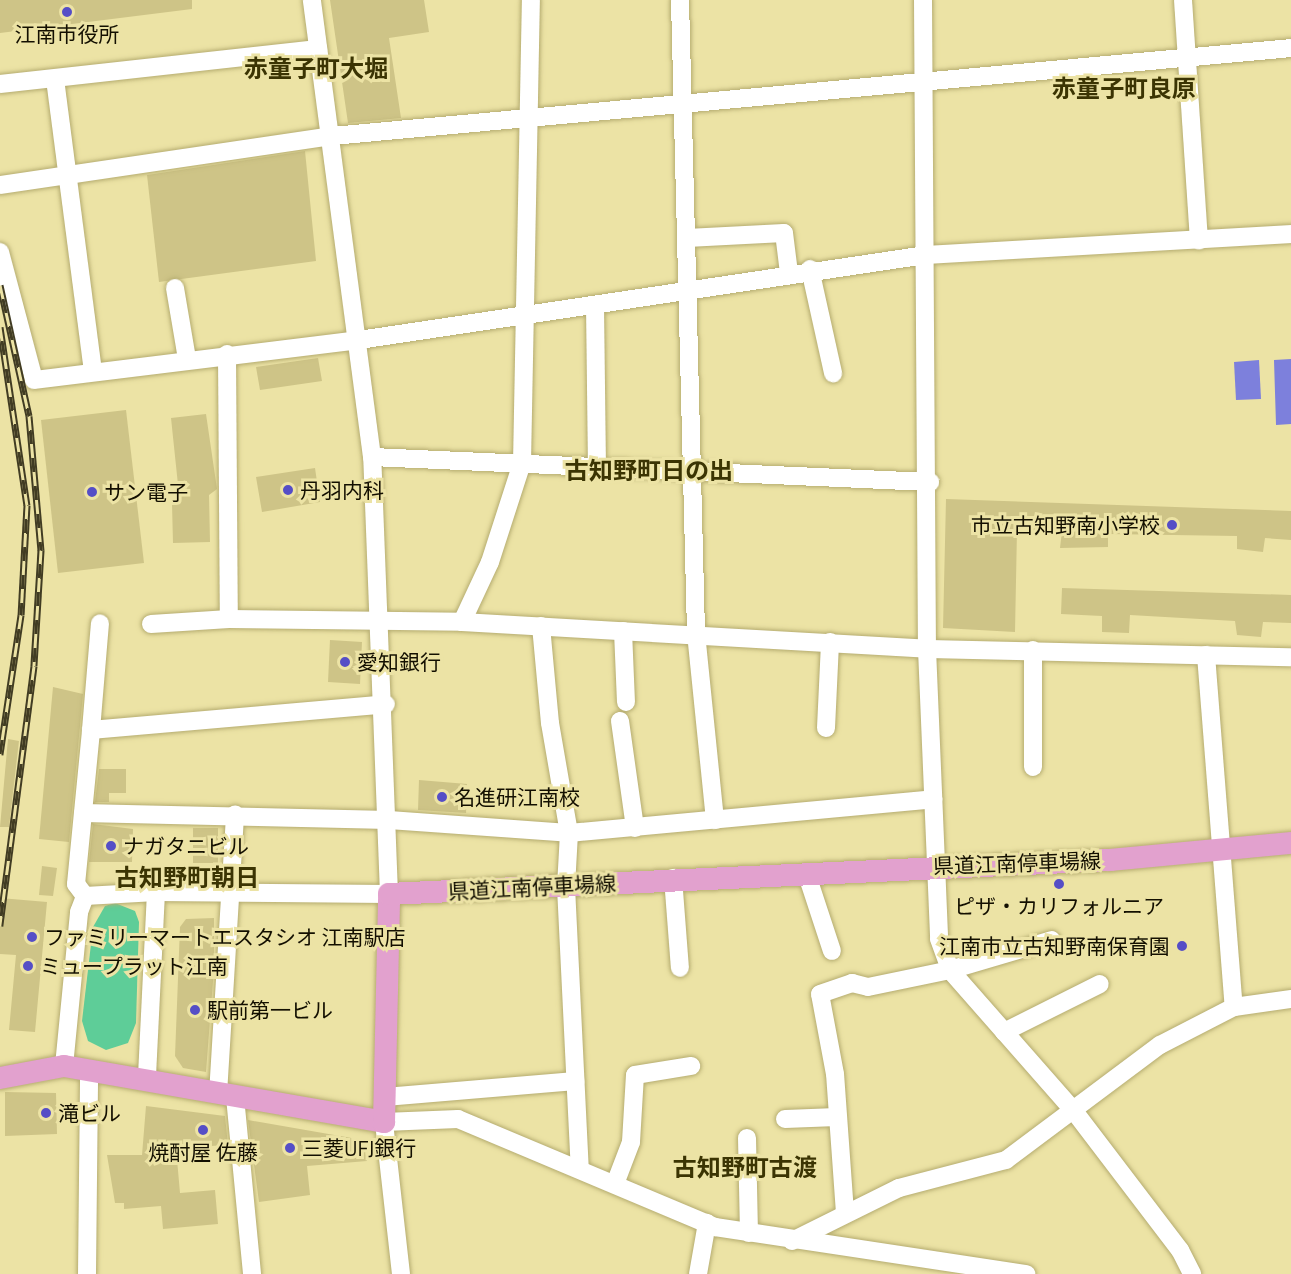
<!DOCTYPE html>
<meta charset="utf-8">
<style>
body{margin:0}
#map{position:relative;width:1291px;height:1274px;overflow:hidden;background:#ece3a5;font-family:"Titillium Web","Noto Sans JP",sans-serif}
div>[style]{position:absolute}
.green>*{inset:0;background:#5ecd98}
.water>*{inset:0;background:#7d80dc}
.building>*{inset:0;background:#cec487}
.roads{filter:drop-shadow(0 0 2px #b5ac70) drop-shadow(0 0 2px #b5ac70)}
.minor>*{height:18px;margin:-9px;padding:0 9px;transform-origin:9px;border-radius:9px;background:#fff}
.major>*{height:22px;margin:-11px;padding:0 11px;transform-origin:11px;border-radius:11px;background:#e2a1ce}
.rail>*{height:7px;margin-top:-3.5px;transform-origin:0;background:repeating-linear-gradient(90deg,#ece3a5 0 14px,#413c23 0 28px);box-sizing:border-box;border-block:2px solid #413c23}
.dots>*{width:16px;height:16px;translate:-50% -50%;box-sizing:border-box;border:3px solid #ece3a5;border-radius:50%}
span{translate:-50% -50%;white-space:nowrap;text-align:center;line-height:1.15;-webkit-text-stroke:6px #ece3a5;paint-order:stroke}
.poi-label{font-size:21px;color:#130f00}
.left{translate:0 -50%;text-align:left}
.right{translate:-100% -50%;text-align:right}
.street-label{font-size:21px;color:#130f00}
.quarter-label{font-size:24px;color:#3b3403;font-weight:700}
</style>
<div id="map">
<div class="green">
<div style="clip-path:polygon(115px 903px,135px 911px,139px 922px,136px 1023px,128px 1043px,106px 1050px,88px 1041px,82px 1021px,93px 927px,105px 906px)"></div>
</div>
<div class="water">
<div style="clip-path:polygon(1291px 359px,1291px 424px,1276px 425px,1274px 360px)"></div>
<div style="clip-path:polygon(1259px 360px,1261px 399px,1236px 400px,1234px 362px)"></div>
</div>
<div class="building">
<div style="clip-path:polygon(0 0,192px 0,192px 9px,0 33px)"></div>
<div style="clip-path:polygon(330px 0,424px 0,429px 32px,389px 38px,401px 118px,348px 123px)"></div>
<div style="clip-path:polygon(305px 151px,316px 261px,159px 282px,147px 175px)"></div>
<div style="clip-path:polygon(318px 358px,322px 381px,260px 390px,256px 367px)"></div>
<div style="clip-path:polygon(126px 410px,144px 563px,58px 573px,41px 420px)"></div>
<div style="clip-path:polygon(206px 414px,217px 489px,209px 495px,210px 542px,173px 543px,172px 504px,180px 504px,171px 418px)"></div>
<div style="clip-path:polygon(315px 468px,320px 502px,262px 512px,256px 477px)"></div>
<div style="clip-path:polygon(946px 499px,1291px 511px,1291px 540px,1265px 538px,1263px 552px,1237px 549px,1237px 536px,1108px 534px,1108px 547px,1060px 548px,1062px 531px,1017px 530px,1015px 632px,943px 628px)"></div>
<div style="clip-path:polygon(1062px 588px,1291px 595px,1291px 623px,1263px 622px,1261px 637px,1237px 635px,1235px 621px,1130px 615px,1129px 633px,1102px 632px,1102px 616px,1061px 614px)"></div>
<div style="clip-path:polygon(330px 640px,362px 642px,360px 684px,328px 682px)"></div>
<div style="clip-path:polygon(53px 687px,83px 694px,69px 842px,39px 839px)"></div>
<div style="clip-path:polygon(8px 739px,19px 741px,9px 827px,0 827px)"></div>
<div style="clip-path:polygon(99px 769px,126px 769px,126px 793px,109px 793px,109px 802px,95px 802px)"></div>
<div style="clip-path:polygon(419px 780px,467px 784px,466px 813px,418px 810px)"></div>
<div style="clip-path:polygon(93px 824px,133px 829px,132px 862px,89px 862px)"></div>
<div style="clip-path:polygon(193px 828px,218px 828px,218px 863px,193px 863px)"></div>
<div style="clip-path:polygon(42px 866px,57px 868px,53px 896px,39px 895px)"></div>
<div style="clip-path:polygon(0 898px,47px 902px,35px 1032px,9px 1030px,16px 955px,0 954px)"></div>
<div style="clip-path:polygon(214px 918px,214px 968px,206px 1072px,183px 1068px,175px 1056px,180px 927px,186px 919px)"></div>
<div style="clip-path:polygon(5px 1092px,56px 1093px,57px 1134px,5px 1136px)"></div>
<div style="clip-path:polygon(146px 1106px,225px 1116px,228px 1145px,176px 1148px,180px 1193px,215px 1190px,218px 1224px,163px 1229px,161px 1206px,124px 1209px,124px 1203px,115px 1203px,107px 1155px,142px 1155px)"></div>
<div style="clip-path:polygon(248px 1120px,363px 1140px,367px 1161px,307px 1166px,310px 1195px,259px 1202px)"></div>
</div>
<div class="roads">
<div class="minor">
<div style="left:680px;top:0;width:633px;rotate:88.55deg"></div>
<div style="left:696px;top:633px;width:188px;rotate:84.2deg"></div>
<div style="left:923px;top:0;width:649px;rotate:89.65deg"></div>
<div style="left:927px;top:649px;width:290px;rotate:87.6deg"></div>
<div style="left:939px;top:939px;width:33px;rotate:70deg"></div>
<div style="left:950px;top:970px;width:188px;rotate:48.7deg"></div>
<div style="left:1074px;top:1111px;width:175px;rotate:52.7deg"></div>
<div style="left:1180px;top:1250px;width:27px;rotate:63deg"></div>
<div style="left:1183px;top:0;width:241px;rotate:86.2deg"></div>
<div style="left:55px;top:79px;width:295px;rotate:82.6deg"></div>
<div style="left:0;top:84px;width:320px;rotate:-6.3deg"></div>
<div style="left:0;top:185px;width:336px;rotate:-8.4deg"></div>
<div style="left:332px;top:136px;width:963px;rotate:-5.24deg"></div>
<div style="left:687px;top:238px;width:97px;rotate:-3deg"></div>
<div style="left:784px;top:233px;width:40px;rotate:82.9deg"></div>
<div style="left:0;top:252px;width:132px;rotate:75.1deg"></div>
<div style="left:34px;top:380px;width:327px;rotate:-7deg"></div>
<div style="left:359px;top:340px;width:573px;rotate:-8.53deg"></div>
<div style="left:926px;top:255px;width:366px;rotate:-3.3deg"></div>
<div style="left:810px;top:269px;width:107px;rotate:77.5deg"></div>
<div style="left:175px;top:288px;width:72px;rotate:80.4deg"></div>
<div style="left:595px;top:305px;width:161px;rotate:89.3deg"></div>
<div style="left:227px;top:354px;width:265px;rotate:89.6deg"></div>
<div style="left:229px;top:619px;width:233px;rotate:0.7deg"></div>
<div style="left:462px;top:622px;width:466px;rotate:3.3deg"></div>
<div style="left:927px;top:649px;width:364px;rotate:1.3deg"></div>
<div style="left:372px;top:457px;width:559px;rotate:2.57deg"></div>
<div style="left:462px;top:622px;width:66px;rotate:-65deg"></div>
<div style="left:490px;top:562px;width:104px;rotate:-72.1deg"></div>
<div style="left:522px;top:463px;width:463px;rotate:-88.9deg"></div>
<div style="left:151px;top:624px;width:78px;rotate:-3.7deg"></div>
<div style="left:541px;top:626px;width:97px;rotate:84.7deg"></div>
<div style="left:550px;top:723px;width:112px;rotate:80.2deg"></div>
<div style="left:569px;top:833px;width:54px;rotate:93.2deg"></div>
<div style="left:566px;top:887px;width:283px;rotate:87.2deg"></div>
<div style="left:623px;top:631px;width:71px;rotate:87.6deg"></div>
<div style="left:1206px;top:655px;width:353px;rotate:85.5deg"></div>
<div style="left:620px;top:721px;width:108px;rotate:82deg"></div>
<div style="left:826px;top:728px;width:86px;rotate:-87.3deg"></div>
<div style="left:91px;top:730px;width:107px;rotate:-85.2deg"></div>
<div style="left:1033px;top:767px;width:117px;rotate:-90deg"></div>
<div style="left:83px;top:813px;width:306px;rotate:1.3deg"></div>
<div style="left:389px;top:820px;width:180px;rotate:4.1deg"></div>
<div style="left:569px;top:833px;width:366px;rotate:-5.3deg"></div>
<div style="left:806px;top:872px;width:83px;rotate:71.8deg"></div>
<div style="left:673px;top:878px;width:90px;rotate:85.6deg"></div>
<div style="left:156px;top:892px;width:233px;rotate:0.5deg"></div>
<div style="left:389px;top:894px;width:437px;rotate:-92.2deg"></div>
<div style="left:372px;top:457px;width:461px;rotate:-97.5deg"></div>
<div style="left:85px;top:896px;width:15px;rotate:-127deg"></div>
<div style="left:76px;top:884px;width:155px;rotate:-84.4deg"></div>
<div style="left:91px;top:730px;width:296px;rotate:-5deg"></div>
<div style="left:1004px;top:1032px;width:107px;rotate:-26.6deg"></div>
<div style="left:64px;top:1066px;width:155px;rotate:-84.4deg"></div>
<div style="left:79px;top:912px;width:17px;rotate:-69deg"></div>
<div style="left:85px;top:896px;width:71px;rotate:-3.2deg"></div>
<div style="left:156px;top:892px;width:185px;rotate:92.8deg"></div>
<div style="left:218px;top:1094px;width:280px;rotate:-86.5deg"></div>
<div style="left:235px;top:1097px;width:178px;rotate:84.5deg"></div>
<div style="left:385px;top:1097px;width:191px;rotate:-4.8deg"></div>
<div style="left:785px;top:1119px;width:52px;rotate:-2.2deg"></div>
<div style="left:747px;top:1138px;width:95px;rotate:88.8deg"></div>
<div style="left:615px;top:1184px;width:45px;rotate:-69.1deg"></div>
<div style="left:631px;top:1142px;width:67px;rotate:-86.6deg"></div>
<div style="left:635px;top:1075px;width:57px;rotate:-9.1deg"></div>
<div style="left:845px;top:1213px;width:139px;rotate:-94.1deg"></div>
<div style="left:835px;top:1074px;width:81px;rotate:-100.6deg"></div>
<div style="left:820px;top:994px;width:34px;rotate:-19deg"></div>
<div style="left:852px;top:983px;width:16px;rotate:14deg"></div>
<div style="left:868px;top:987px;width:84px;rotate:-11.7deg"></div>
<div style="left:950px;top:970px;width:106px;rotate:-16.4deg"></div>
<div style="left:792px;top:1241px;width:119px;rotate:-26.4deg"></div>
<div style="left:899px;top:1188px;width:111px;rotate:-14.7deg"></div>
<div style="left:1006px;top:1160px;width:192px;rotate:-36.8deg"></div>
<div style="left:1160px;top:1045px;width:83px;rotate:-27.2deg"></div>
<div style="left:1234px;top:1007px;width:58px;rotate:-8deg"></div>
<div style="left:87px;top:1274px;width:203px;rotate:-89.4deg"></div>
<div style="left:401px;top:1274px;width:153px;rotate:-96.4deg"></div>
<div style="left:384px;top:1122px;width:74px;rotate:-2.3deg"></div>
<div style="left:458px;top:1119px;width:279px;rotate:22.8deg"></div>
<div style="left:715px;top:1227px;width:315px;rotate:8.6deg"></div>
<div style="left:698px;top:1274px;width:52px;rotate:-80deg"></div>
</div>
<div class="major">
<div style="left:0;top:1078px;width:65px;rotate:-10.6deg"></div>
<div style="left:64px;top:1066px;width:325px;rotate:9.9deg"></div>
<div style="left:384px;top:1122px;width:228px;rotate:-88.7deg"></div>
<div style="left:389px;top:894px;width:722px;rotate:-2.7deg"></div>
<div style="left:1110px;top:860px;width:182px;rotate:-5.4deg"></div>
</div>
</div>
<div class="rail">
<div style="left:0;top:285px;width:134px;rotate:77.5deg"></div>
<div style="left:29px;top:416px;width:135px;rotate:84.9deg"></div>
<div style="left:41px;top:550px;width:116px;rotate:93.5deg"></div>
<div style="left:34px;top:666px;width:262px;rotate:97.5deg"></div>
<div style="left:0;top:327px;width:180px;rotate:81.4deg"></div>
<div style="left:27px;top:505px;width:110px;rotate:93.1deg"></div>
<div style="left:21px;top:615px;width:141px;rotate:98.6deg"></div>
</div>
<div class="dots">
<div style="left:67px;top:12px;background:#554ec6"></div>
<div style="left:288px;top:490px;background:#554ec6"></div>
<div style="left:92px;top:492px;background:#554ec6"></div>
<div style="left:1172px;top:525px;background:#554ec6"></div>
<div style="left:345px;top:662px;background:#554ec6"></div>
<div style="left:442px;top:797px;background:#554ec6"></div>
<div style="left:111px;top:846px;background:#554ec6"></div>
<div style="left:1059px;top:884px;background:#554ec6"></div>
<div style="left:32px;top:937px;background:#554ec6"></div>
<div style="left:1182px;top:946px;background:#554ec6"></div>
<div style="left:28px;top:966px;background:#554ec6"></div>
<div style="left:195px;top:1010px;background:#554ec6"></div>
<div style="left:46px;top:1113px;background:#554ec6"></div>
<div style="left:203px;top:1130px;background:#554ec6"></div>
<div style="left:290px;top:1148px;background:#554ec6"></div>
</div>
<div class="poi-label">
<span style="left:67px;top:34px">江南市役所</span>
<span class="left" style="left:300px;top:490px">丹羽内科</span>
<span class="left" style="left:104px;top:492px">サン電子</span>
<span class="right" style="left:1160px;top:525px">市立古知野南小学校</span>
<span class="left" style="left:357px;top:662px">愛知銀行</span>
<span class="left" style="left:454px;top:797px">名進研江南校</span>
<span class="left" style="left:123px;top:846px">ナガタニビル</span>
<span style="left:1059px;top:906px">ピザ・カリフォルニア</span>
<span class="left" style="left:44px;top:937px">ファミリーマートエスタシオ 江南駅店</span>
<span class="right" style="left:1170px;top:946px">江南市立古知野南保育園</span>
<span class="left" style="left:40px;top:966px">ミュープラット江南</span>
<span class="left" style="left:207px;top:1010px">駅前第一ビル</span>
<span class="left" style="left:58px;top:1113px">滝ビル</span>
<span class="left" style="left:302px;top:1148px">三菱UFJ銀行</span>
<span style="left:203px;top:1152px">焼酎屋 佐藤</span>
</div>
<div class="street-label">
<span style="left:1017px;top:863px;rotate:-2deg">県道江南停車場線</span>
<span style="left:532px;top:887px;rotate:-3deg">県道江南停車場線</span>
</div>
<div class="quarter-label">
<span style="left:316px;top:69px">赤童子町大堀</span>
<span style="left:1124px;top:89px">赤童子町良原</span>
<span style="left:649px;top:471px">古知野町日の出</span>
<span style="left:187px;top:878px">古知野町朝日</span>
<span style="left:745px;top:1168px">古知野町古渡</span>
</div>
</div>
